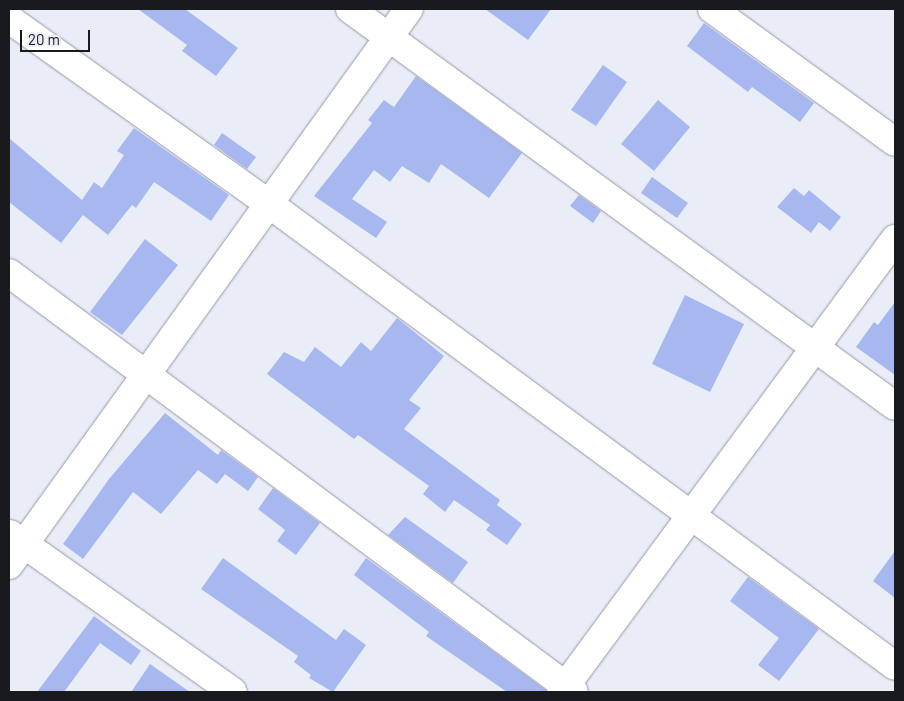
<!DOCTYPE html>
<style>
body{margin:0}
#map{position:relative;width:904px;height:701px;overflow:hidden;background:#e9edf8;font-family:Barlow,sans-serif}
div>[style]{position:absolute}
.building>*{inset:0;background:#a7b8f1}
.roads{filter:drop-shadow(0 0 1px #9699a3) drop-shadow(0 0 1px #9699a3)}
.minor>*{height:28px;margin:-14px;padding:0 14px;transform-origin:14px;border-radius:14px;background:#fff}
span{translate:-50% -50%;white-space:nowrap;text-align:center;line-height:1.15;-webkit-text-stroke:4.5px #e9edf8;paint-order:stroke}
.frame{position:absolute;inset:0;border:10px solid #181a1d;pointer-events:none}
.scale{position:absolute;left:20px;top:30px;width:70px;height:22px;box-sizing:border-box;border:2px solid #181a1d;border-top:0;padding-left:6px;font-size:15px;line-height:18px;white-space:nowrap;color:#181a1d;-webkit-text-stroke:4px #e9edf8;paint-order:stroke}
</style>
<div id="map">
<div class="building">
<div style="clip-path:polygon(138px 9px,185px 9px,238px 48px,216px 76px,182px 51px,187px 45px)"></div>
<div style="clip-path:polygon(485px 9px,551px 9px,528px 40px)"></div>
<div style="clip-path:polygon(704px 23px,814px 103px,800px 122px,752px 87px,748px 92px,687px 46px)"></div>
<div style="clip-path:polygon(603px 65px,627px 82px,596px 126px,571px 110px)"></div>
<div style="clip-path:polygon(416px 76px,522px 153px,489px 198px,441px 164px,429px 183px,402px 166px,390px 182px,374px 170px,352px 199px,387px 222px,376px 238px,314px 196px,372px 123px,368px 120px,384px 100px,394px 107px)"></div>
<div style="clip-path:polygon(658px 100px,690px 127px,654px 171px,621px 144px)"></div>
<div style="clip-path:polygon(134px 128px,229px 195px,211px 221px,154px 182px,136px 208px,132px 205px,108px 235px,83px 215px,61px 243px,9px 202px,9px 138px,82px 200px,94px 182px,102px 188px,124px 155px,117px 151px)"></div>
<div style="clip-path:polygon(222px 133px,256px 157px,247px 169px,214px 145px)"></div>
<div style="clip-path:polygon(652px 177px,688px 203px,677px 218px,641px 193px)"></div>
<div style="clip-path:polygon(794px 188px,804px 196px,809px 190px,841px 217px,830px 231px,819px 222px,811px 233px,777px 207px)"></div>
<div style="clip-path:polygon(579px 195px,601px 211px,593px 223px,570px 206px)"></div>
<div style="clip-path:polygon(145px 239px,178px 265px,122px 335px,90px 312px)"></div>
<div style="clip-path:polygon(685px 295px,744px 324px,710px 392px,652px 364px)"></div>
<div style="clip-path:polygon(895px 302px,895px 375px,856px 347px,874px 322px,878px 325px)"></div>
<div style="clip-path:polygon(397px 318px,444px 356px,409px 400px,421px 408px,404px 429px,500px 500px,497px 505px,522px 524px,507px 545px,486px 530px,490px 525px,454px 500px,445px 512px,423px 494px,429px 486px,358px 435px,354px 439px,267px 374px,284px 352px,304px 362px,315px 347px,341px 367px,361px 342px,371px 351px)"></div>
<div style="clip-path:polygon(165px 413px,218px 455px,221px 450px,258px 477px,248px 491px,225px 474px,217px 484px,198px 470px,161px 514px,133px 492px,83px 559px,63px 544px,109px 479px)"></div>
<div style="clip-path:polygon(273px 488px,320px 523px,296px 555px,277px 541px,285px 530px,258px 509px)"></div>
<div style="clip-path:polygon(405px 517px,468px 562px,453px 583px,388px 535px)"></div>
<div style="clip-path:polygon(895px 551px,895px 598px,873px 581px)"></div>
<div style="clip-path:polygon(223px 558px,336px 640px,344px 629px,366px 645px,333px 692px,309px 678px,311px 675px,294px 662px,298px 656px,201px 589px)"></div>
<div style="clip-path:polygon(366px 558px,546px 690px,546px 692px,507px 692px,426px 636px,429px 632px,354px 575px)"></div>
<div style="clip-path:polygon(748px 577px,819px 629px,779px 681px,758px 665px,779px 638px,730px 601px)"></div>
<div style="clip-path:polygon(94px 616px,141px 651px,131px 665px,100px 643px,64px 692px,37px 692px)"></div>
<div style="clip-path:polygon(150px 664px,190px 692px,131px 692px)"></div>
</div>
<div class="roads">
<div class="minor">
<div style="left:350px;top:9px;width:674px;rotate:36.07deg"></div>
<div style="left:712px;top:9px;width:226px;rotate:36deg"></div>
<div style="left:9px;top:19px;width:318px;rotate:35.4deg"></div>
<div style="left:268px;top:203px;width:779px;rotate:36.44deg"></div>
<div style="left:9px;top:273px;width:703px;rotate:36.56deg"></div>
<div style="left:10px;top:534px;width:273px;rotate:35.3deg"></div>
<div style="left:9px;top:565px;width:685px;rotate:-54.27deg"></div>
<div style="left:561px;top:692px;width:563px;rotate:-53.6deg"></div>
</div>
</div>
<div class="frame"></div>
<div class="scale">20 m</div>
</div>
